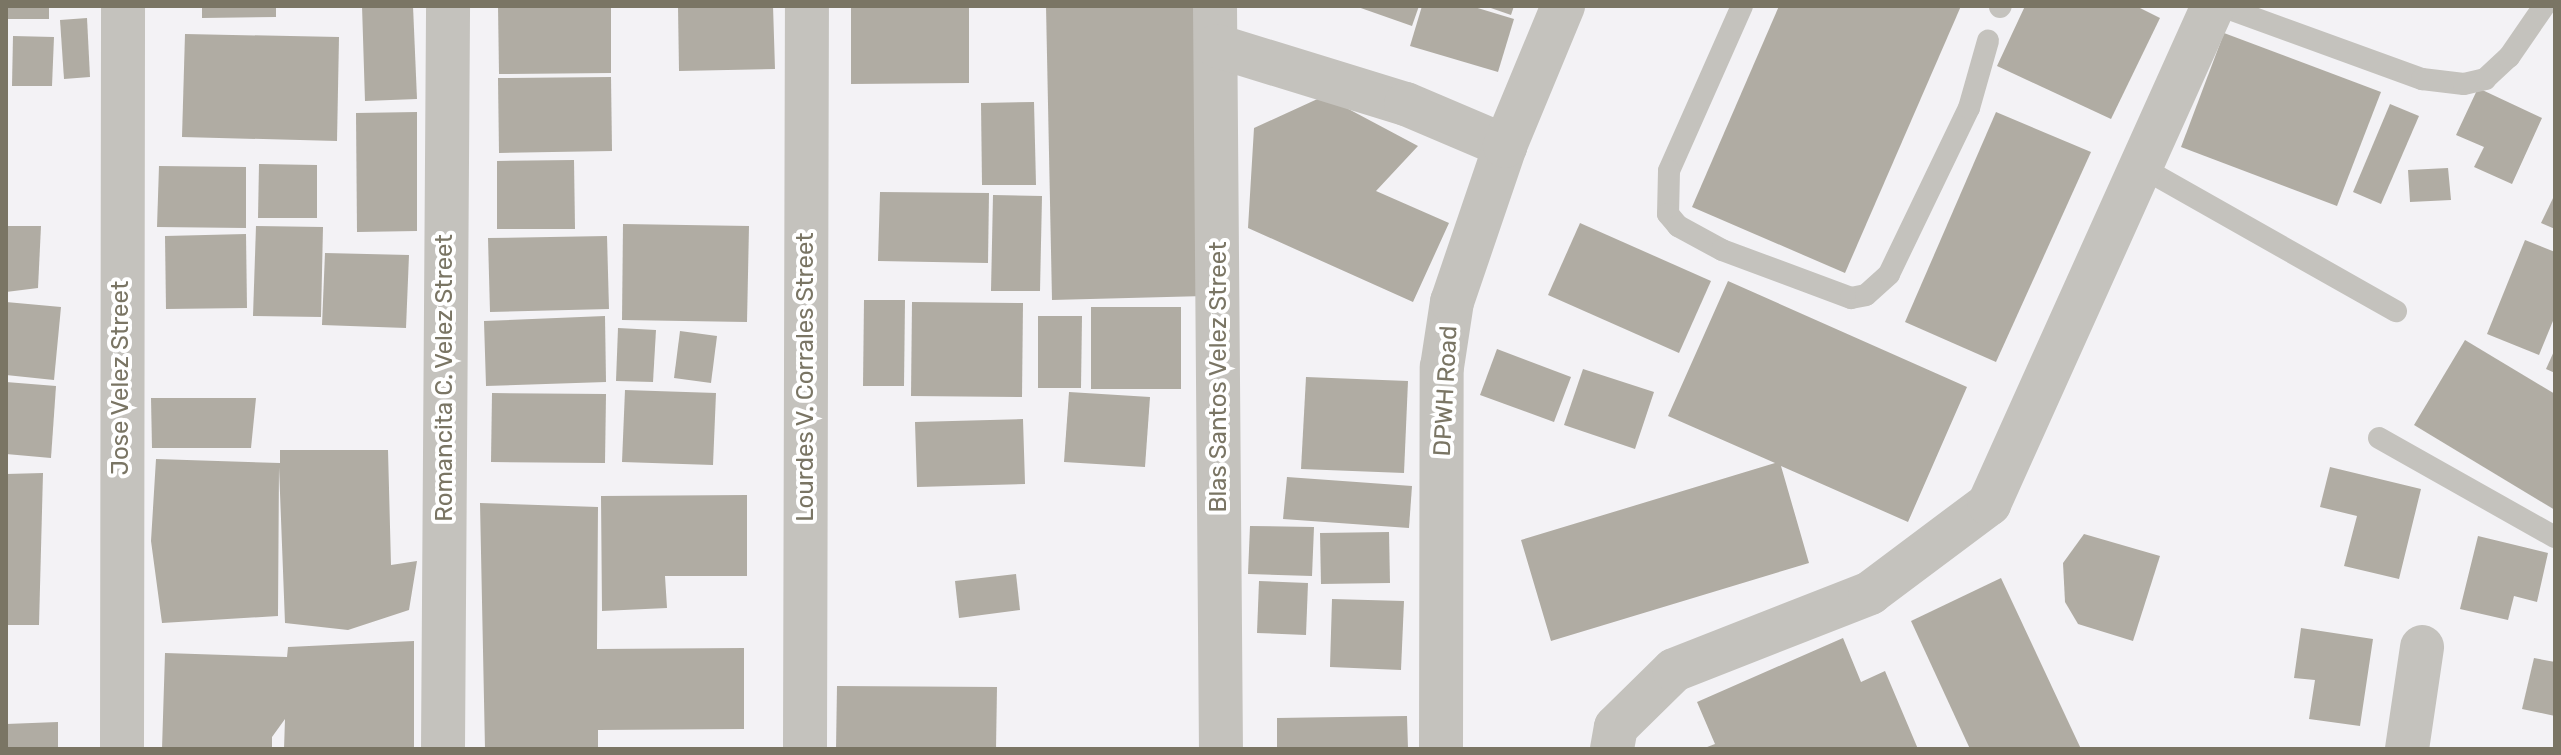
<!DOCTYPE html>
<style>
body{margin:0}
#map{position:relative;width:2561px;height:755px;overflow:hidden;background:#f3f2f5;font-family:Rubik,sans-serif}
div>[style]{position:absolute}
.building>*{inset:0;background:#b0aca3}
.service>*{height:22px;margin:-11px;padding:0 11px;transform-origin:11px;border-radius:11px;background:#c4c2bd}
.minor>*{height:44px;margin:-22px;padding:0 22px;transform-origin:22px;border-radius:22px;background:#c4c2bd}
span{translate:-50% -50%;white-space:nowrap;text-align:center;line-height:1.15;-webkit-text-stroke:8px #fff;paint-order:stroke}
.street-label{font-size:24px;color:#7a7564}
.frame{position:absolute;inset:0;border:8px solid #7a7564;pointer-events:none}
</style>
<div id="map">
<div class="building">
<div style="clip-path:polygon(6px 6px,49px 6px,49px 19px,6px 19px)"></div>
<div style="clip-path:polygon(202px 6px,276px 6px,276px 17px,202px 18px)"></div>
<div style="clip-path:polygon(362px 6px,413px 6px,417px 99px,365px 101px)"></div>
<div style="clip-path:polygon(498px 6px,611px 6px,611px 73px,499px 74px)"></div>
<div style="clip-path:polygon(678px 6px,773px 6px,775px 69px,679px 71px)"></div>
<div style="clip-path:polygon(851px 6px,969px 6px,969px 83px,851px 84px)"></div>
<div style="clip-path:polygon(1046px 6px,1200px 6px,1205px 296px,1052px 300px)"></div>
<div style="clip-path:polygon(1355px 6px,1419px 6px,1412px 26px)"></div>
<div style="clip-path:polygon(1422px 6px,1471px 6px,1514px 19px,1498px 72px,1410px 46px)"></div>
<div style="clip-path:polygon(1485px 6px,1514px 6px,1511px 15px)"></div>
<div style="clip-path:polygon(1779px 6px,1961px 6px,1845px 273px,1692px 207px)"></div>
<div style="clip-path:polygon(2025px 6px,2136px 6px,2160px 18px,2111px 119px,1997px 66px)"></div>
<div style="clip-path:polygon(87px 18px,90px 77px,64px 79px,60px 20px)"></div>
<div style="clip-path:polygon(2224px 33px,2381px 92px,2337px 206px,2181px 147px)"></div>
<div style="clip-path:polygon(185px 34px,339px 37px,337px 141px,182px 137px)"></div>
<div style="clip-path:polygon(13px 36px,54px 37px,52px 86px,12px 86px)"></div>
<div style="clip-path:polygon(611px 77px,612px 151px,499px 153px,498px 78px)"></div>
<div style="clip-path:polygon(2478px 88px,2542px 118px,2512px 184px,2474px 167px,2484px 147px,2456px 135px)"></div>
<div style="clip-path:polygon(1324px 96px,1418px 146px,1376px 191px,1449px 223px,1413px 302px,1248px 228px,1254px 128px)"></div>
<div style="clip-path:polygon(1034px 102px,1036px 185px,982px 185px,981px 103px)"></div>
<div style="clip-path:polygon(2390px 104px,2419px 116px,2381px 204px,2353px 192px)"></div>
<div style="clip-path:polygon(417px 112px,417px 231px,357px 232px,356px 113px)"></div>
<div style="clip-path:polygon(1996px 112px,2091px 152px,1996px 362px,1905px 322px)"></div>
<div style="clip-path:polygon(574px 160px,575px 229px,497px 229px,497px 161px)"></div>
<div style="clip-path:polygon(259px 164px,317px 165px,317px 218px,258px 218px)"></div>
<div style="clip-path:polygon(159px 166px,246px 167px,246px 228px,157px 227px)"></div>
<div style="clip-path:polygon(2448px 168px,2451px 200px,2410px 202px,2408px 170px)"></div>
<div style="clip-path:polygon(880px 192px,989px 193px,988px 263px,878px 261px)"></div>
<div style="clip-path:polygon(2555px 194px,2555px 229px,2541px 223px)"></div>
<div style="clip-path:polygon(993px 195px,1042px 196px,1040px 291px,991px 291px)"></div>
<div style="clip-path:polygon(1580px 223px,1711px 281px,1679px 353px,1548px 295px)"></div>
<div style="clip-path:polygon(623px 224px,749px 226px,747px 322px,622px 320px)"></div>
<div style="clip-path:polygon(6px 226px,41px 226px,38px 288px,6px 292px)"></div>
<div style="clip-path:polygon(256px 226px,323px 227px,321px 317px,253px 316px)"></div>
<div style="clip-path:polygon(246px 234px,247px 308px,166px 309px,165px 236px)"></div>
<div style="clip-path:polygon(607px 236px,609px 309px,490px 312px,488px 238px)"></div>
<div style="clip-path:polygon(2525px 240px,2555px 252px,2555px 316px,2539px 355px,2487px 334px)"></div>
<div style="clip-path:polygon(325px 253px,409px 255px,406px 328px,322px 325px)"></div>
<div style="clip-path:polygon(1728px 281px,1967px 387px,1908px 522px,1781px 466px,1809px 563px,1551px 641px,1521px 540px,1775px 463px,1668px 416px)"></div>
<div style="clip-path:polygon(864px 300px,905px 300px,904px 386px,863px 386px)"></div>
<div style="clip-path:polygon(6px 302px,61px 307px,54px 380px,6px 375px)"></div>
<div style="clip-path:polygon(912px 302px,1023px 303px,1022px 397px,911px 396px)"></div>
<div style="clip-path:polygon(1091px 307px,1181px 307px,1181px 389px,1091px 389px)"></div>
<div style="clip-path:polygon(605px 316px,606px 382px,486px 386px,484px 321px)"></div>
<div style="clip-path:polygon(1038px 316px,1082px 316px,1081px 388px,1038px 388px)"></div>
<div style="clip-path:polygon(618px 328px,656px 330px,653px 382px,616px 381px)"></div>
<div style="clip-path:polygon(680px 331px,717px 336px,711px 383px,674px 378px)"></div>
<div style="clip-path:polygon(2465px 340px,2555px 394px,2555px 510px,2414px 425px)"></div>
<div style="clip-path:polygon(1497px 349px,1571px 377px,1554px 422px,1480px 395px)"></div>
<div style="clip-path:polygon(2555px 349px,2555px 373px,2546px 369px)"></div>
<div style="clip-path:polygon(1583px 369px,1654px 392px,1635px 449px,1564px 425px)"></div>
<div style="clip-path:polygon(1306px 377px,1408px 381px,1404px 473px,1301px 469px)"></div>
<div style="clip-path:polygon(6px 382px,56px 386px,51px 458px,6px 454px)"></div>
<div style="clip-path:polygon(625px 390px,716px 393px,713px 465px,622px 462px)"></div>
<div style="clip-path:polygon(1069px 392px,1150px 397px,1145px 467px,1064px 462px)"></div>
<div style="clip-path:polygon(492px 393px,606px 394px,605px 463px,491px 462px)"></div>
<div style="clip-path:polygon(151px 398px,256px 398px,251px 448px,152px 448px)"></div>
<div style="clip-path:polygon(1023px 419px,1025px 484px,917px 487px,915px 422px)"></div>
<div style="clip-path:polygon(280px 450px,388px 450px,391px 565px,417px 561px,409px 610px,348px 630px,285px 623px,279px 467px,278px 616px,162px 623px,151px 541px,156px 459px,280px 463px)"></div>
<div style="clip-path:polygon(2330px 467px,2421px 489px,2399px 579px,2344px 566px,2357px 516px,2320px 507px)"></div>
<div style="clip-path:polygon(43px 473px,39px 625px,6px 625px,6px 474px)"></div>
<div style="clip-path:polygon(1287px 477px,1412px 486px,1409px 528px,1283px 519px)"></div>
<div style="clip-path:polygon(747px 495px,747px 576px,665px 576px,667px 608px,602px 611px,601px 496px)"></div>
<div style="clip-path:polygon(480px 503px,598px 507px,597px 649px,744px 648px,744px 729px,598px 730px,598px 749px,485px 749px)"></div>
<div style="clip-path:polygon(1250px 526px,1314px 527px,1312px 576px,1248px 574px)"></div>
<div style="clip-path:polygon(1389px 532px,1390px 583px,1321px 584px,1320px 533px)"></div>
<div style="clip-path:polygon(2084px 534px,2160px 556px,2133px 641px,2078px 624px,2065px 602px,2063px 563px)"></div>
<div style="clip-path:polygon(2478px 536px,2548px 553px,2537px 602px,2514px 596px,2508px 620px,2460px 609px)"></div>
<div style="clip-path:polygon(1016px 574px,1020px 610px,959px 618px,955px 581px)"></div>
<div style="clip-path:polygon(2001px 578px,2081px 749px,1970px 749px,1911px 621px)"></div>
<div style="clip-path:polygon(1259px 581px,1308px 583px,1306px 635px,1257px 633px)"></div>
<div style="clip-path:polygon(1332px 599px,1404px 601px,1401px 670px,1330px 667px)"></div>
<div style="clip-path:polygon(2301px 628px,2373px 639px,2360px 726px,2309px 719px,2315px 680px,2294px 678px)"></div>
<div style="clip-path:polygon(1843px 638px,1861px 682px,1885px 671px,1918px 749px,1702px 749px,1715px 744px,1697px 702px)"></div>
<div style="clip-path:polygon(414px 641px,414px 749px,284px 749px,285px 719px,272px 737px,272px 749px,162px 749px,165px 653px,287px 657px,288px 647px)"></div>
<div style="clip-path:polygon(2534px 658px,2555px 662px,2555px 716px,2522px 709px)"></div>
<div style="clip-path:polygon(837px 686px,997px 687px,996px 749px,836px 749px)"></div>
<div style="clip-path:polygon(1407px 716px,1408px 749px,1277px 749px,1277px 718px)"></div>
<div style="clip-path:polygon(58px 722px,58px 749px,6px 749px,6px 724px)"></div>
</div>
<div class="service">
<div style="left:1742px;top:6px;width:180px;rotate:113.9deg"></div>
<div style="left:1669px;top:171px;width:43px;rotate:91.3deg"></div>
<div style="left:1668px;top:214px;width:16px;rotate:50deg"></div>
<div style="left:1678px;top:226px;width:50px;rotate:28.6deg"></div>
<div style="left:1722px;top:250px;width:138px;rotate:20.4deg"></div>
<div style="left:1851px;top:298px;width:15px;rotate:-11deg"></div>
<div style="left:1866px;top:295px;width:31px;rotate:-42deg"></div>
<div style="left:1889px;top:274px;width:184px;rotate:-64.3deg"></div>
<div style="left:1969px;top:108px;width:70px;rotate:-74.2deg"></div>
<div style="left:2221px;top:6px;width:214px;rotate:20deg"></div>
<div style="left:2422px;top:79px;width:42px;rotate:6.8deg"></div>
<div style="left:2464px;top:84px;width:22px;rotate:-13deg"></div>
<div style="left:2485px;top:79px;width:33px;rotate:-43deg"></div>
<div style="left:2509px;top:57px;width:62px;rotate:-55.5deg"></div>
<div style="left:2000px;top:7px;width:1px;rotate:-45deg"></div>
<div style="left:2141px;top:167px;width:293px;rotate:29.5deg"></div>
<div style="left:2379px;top:438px;width:202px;rotate:29.4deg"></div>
</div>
<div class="minor">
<div style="left:1215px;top:6px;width:743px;rotate:89.54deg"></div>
<div style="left:1217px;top:46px;width:198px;rotate:17.1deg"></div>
<div style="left:1406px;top:104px;width:108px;rotate:23deg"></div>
<div style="left:122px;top:749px;width:743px;rotate:-89.92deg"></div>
<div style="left:443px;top:749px;width:743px;rotate:-89.61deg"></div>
<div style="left:805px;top:749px;width:743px;rotate:-89.85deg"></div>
<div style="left:1441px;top:749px;width:382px;rotate:-89.9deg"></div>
<div style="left:1442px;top:367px;width:66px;rotate:-81.3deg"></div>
<div style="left:1452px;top:302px;width:165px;rotate:-71.2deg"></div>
<div style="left:1505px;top:146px;width:152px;rotate:-67.5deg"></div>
<div style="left:1612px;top:749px;width:22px;rotate:-80deg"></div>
<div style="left:1616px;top:727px;width:81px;rotate:-44.5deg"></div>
<div style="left:1674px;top:670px;width:211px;rotate:-21.4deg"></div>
<div style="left:1870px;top:593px;width:149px;rotate:-36.8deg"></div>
<div style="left:1989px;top:504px;width:546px;rotate:-65.78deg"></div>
<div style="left:2407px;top:749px;width:103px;rotate:-81.6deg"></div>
</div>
<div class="street-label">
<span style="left:806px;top:377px;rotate:-90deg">Lourdes V. Corrales Street</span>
<span style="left:1219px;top:377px;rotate:-90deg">Blas Santos Velez Street</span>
<span style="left:121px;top:378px;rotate:-90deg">Jose Velez Street</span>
<span style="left:445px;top:378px;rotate:-90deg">Romancita C. Velez Street</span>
<span style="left:1446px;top:391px;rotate:-87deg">DPWH Road</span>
</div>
<div class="frame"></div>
</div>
